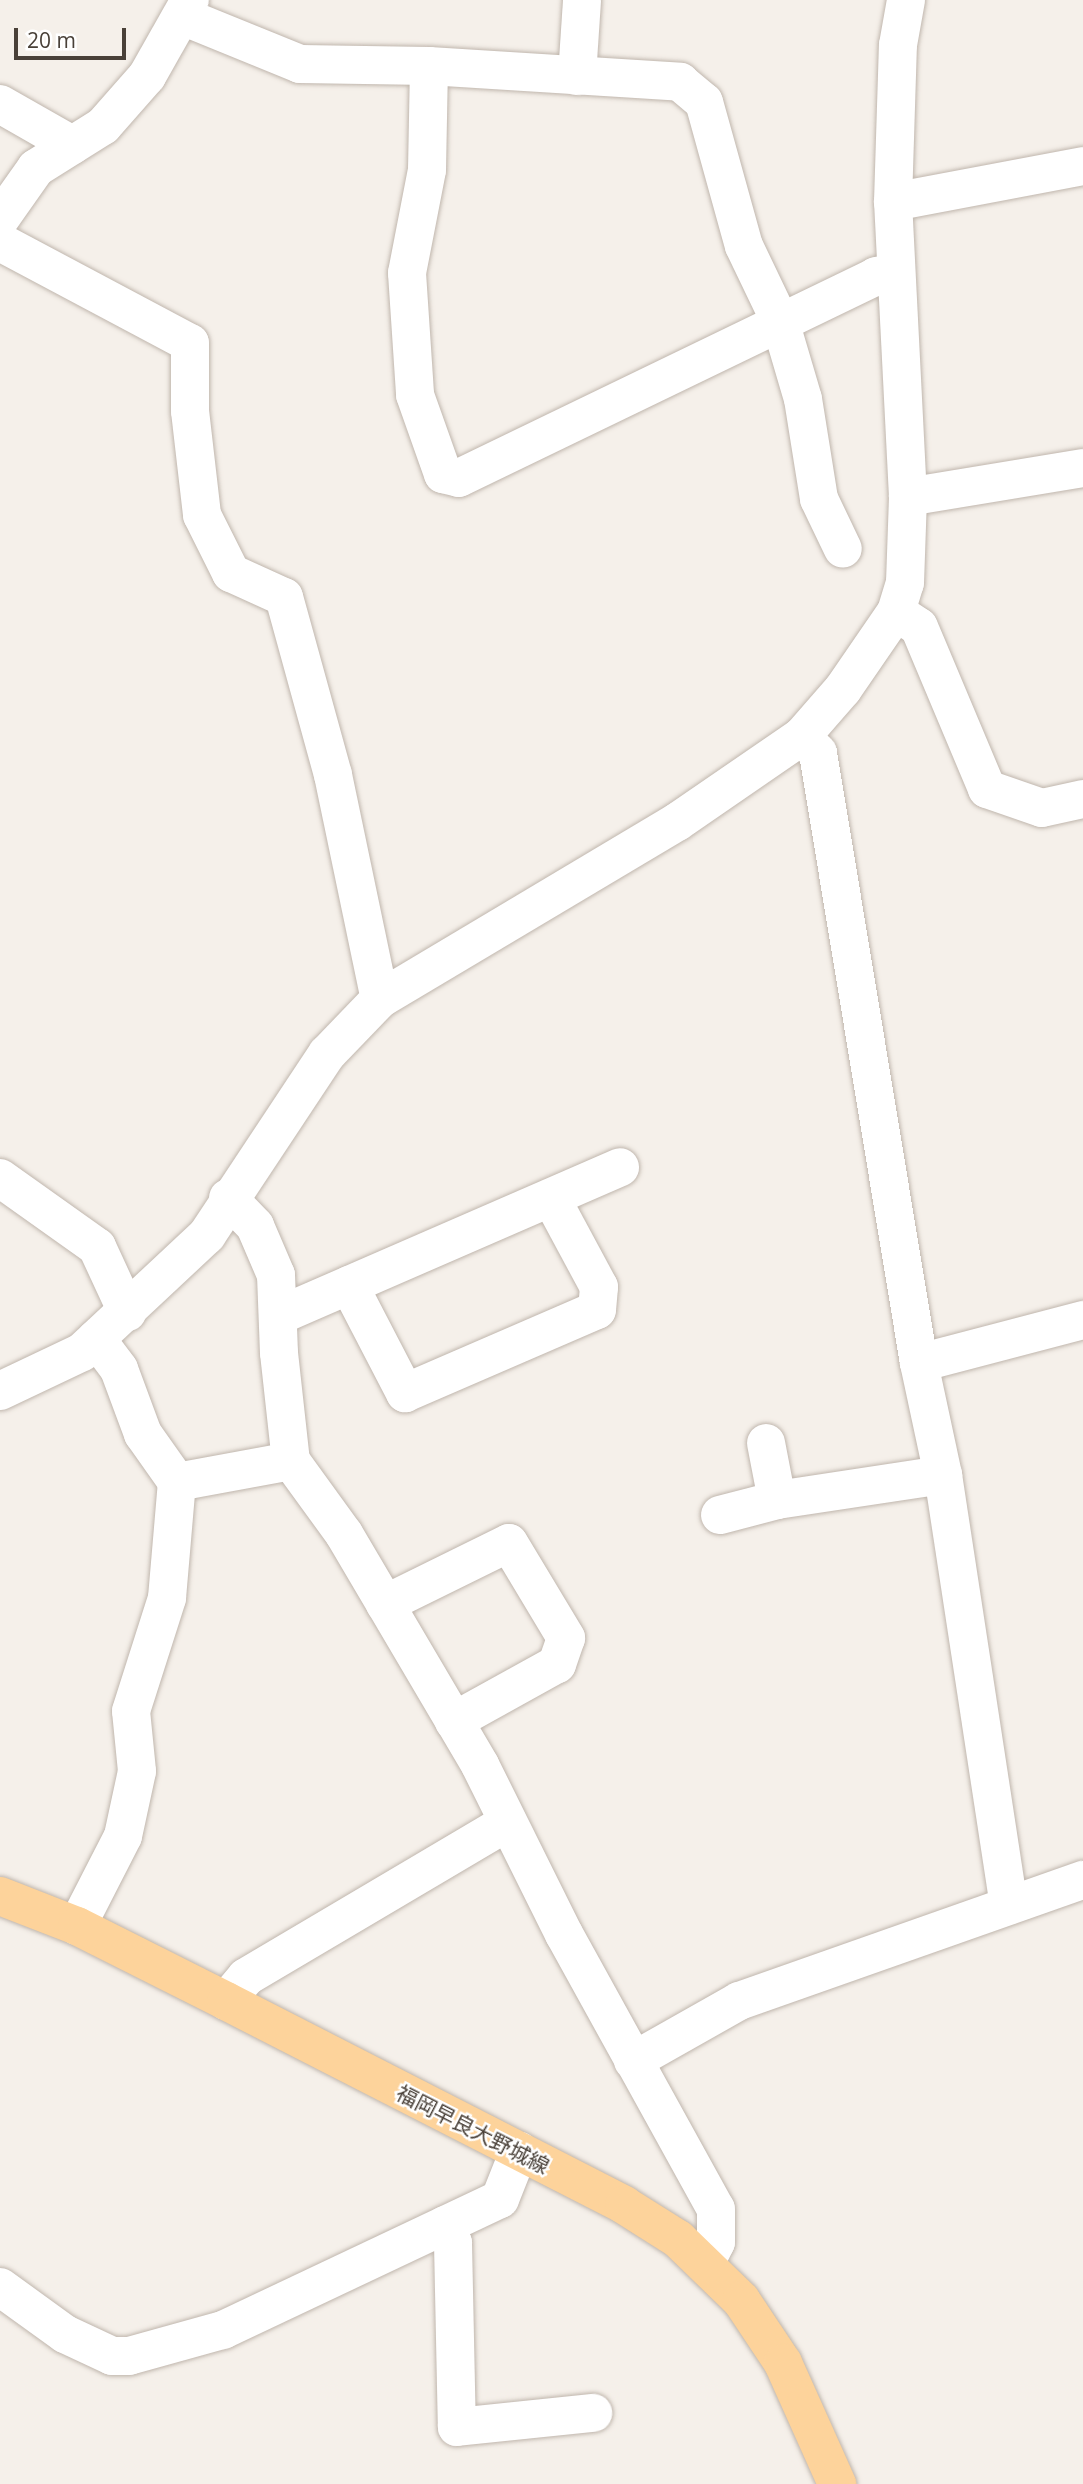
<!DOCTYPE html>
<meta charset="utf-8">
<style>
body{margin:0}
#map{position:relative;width:1083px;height:2484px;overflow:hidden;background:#f5f0ea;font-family:"Open Sans","Noto Sans JP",sans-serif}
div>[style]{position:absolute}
.roads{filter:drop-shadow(0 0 2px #c0b6ad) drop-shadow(0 0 2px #c0b6ad)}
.minor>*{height:38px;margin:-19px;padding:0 19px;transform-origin:19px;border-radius:19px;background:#fff}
.major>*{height:38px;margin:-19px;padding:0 19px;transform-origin:19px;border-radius:19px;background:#fdd39b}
span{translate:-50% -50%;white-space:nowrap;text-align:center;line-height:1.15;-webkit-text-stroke:5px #fff;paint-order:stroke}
.street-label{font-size:21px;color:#494038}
.scale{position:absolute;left:14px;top:28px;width:112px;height:32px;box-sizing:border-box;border:4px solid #494038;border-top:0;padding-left:9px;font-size:21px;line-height:24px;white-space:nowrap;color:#494038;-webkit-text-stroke:5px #fff;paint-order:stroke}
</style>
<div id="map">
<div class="roads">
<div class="minor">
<div style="left:182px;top:16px;width:127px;rotate:22.1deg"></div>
<div style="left:300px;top:64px;width:129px;rotate:0.9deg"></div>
<div style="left:429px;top:66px;width:104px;rotate:91.1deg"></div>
<div style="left:427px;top:170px;width:105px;rotate:101deg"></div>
<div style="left:407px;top:273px;width:122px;rotate:86.2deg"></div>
<div style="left:415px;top:395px;width:84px;rotate:70.5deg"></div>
<div style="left:443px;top:474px;width:16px;rotate:14deg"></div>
<div style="left:459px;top:478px;width:463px;rotate:-25.8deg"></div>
<div style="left:876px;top:276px;width:20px;rotate:-9deg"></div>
<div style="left:429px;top:66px;width:252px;rotate:3.6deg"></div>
<div style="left:680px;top:82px;width:31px;rotate:40deg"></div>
<div style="left:704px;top:102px;width:149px;rotate:74.5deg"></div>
<div style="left:744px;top:246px;width:83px;rotate:64.4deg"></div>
<div style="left:780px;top:321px;width:81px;rotate:73.6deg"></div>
<div style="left:803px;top:399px;width:101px;rotate:80.9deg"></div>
<div style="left:819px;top:499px;width:55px;rotate:64.4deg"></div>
<div style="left:577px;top:76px;width:76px;rotate:-86.2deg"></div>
<div style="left:0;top:104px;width:83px;rotate:29.7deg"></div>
<div style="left:893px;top:202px;width:193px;rotate:-10.7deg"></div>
<div style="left:0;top:219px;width:62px;rotate:-54.8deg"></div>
<div style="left:36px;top:168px;width:79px;rotate:-32.1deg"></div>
<div style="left:103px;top:126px;width:67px;rotate:-48.7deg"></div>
<div style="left:147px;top:76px;width:87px;rotate:-60.5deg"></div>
<div style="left:0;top:242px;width:215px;rotate:28deg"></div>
<div style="left:190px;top:343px;width:68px;rotate:90deg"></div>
<div style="left:190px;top:411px;width:105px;rotate:83.4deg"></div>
<div style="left:202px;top:515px;width:65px;rotate:63.4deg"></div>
<div style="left:231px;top:573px;width:58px;rotate:24.4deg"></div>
<div style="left:284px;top:597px;width:185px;rotate:74.6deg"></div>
<div style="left:333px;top:775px;width:229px;rotate:78.2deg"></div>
<div style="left:908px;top:497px;width:177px;rotate:-9.4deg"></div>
<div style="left:896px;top:612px;width:27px;rotate:33deg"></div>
<div style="left:919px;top:627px;width:176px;rotate:67.2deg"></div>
<div style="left:987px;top:789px;width:58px;rotate:19.1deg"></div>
<div style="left:1042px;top:808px;width:42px;rotate:-12.4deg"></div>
<div style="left:802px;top:736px;width:23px;rotate:47deg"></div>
<div style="left:818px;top:753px;width:618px;rotate:80.6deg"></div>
<div style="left:919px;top:1363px;width:115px;rotate:77.9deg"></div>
<div style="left:943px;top:1475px;width:435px;rotate:81.3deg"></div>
<div style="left:0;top:1178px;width:119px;rotate:35.4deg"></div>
<div style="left:97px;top:1247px;width:72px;rotate:65.2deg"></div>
<div style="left:228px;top:1198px;width:39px;rotate:46deg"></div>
<div style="left:255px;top:1226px;width:53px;rotate:66.8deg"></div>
<div style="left:276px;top:1275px;width:78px;rotate:87.8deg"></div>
<div style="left:279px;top:1353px;width:109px;rotate:83.7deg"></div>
<div style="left:291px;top:1461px;width:90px;rotate:54deg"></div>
<div style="left:344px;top:1534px;width:268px;rotate:59.5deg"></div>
<div style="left:480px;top:1765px;width:189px;rotate:63.6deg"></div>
<div style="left:564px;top:1934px;width:314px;rotate:61.1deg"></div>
<div style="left:716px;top:2209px;width:33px;rotate:90deg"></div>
<div style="left:716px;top:2242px;width:25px;rotate:117deg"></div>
<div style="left:349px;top:1285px;width:122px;rotate:62.6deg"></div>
<div style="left:405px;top:1393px;width:209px;rotate:-23.4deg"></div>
<div style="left:597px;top:1310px;width:23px;rotate:-85deg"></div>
<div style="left:599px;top:1287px;width:101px;rotate:-118.3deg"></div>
<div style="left:278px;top:1316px;width:373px;rotate:-23.5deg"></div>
<div style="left:919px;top:1363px;width:170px;rotate:-14.7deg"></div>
<div style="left:0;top:1391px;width:91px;rotate:-25.4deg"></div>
<div style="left:82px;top:1352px;width:171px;rotate:-43.1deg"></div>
<div style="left:207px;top:1235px;width:217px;rotate:-56.5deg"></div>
<div style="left:327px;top:1054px;width:76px;rotate:-46.1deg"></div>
<div style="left:380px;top:999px;width:346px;rotate:-30.8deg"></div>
<div style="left:677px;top:822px;width:152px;rotate:-34.5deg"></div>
<div style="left:802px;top:736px;width:62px;rotate:-48.9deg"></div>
<div style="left:843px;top:689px;width:93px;rotate:-55.5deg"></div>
<div style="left:896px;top:612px;width:30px;rotate:-73deg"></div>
<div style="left:905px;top:583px;width:86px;rotate:-88deg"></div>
<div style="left:908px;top:497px;width:295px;rotate:-92.9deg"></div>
<div style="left:893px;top:202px;width:157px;rotate:-88.2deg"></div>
<div style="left:898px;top:45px;width:46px;rotate:-79.9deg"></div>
<div style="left:177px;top:1482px;width:116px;rotate:-10.4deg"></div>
<div style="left:777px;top:1500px;width:168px;rotate:-8.6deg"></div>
<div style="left:720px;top:1515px;width:59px;rotate:-14.7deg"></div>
<div style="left:777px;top:1500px;width:58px;rotate:-100.9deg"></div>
<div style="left:385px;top:1604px;width:138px;rotate:-26.2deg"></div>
<div style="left:509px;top:1543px;width:111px;rotate:59deg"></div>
<div style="left:566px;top:1638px;width:28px;rotate:109deg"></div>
<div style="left:557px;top:1664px;width:118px;rotate:151deg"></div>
<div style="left:77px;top:1926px;width:101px;rotate:-62.9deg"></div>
<div style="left:123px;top:1836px;width:66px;rotate:-77.8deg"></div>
<div style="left:137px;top:1771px;width:60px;rotate:-95.7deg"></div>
<div style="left:131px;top:1711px;width:119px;rotate:-72.3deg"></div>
<div style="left:167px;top:1598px;width:116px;rotate:-85.1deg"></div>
<div style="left:177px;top:1482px;width:59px;rotate:-125.3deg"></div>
<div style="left:143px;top:1434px;width:69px;rotate:-110.3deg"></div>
<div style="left:119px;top:1369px;width:38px;rotate:-127deg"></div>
<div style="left:226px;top:2001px;width:31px;rotate:-50deg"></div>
<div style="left:246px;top:1977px;width:304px;rotate:-30.6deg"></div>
<div style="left:633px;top:2061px;width:122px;rotate:-29.5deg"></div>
<div style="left:739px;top:2001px;width:365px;rotate:-19.4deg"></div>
<div style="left:445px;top:2225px;width:20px;rotate:66deg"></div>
<div style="left:453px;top:2243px;width:184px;rotate:88.8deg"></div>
<div style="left:457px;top:2427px;width:137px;rotate:-5.9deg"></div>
<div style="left:0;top:2287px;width:80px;rotate:35.9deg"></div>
<div style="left:65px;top:2334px;width:52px;rotate:25.1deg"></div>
<div style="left:112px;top:2356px;width:17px"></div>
<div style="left:129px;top:2356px;width:98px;rotate:-15.5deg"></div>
<div style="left:223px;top:2330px;width:306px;rotate:-25.3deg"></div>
<div style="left:500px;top:2199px;width:52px;rotate:-68.4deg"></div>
</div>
<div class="major">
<div style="left:0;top:1896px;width:83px;rotate:21.3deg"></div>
<div style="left:77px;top:1926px;width:167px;rotate:26.7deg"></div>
<div style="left:226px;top:2001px;width:447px;rotate:27.1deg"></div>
<div style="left:624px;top:2205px;width:64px;rotate:32.2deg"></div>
<div style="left:678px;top:2239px;width:88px;rotate:44.1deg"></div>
<div style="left:741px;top:2300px;width:76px;rotate:56.3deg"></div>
<div style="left:783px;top:2363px;width:133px;rotate:65.9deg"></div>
</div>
</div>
<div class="street-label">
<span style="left:473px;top:2129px;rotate:27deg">福岡早良大野城線</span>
</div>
<div class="scale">20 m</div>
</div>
